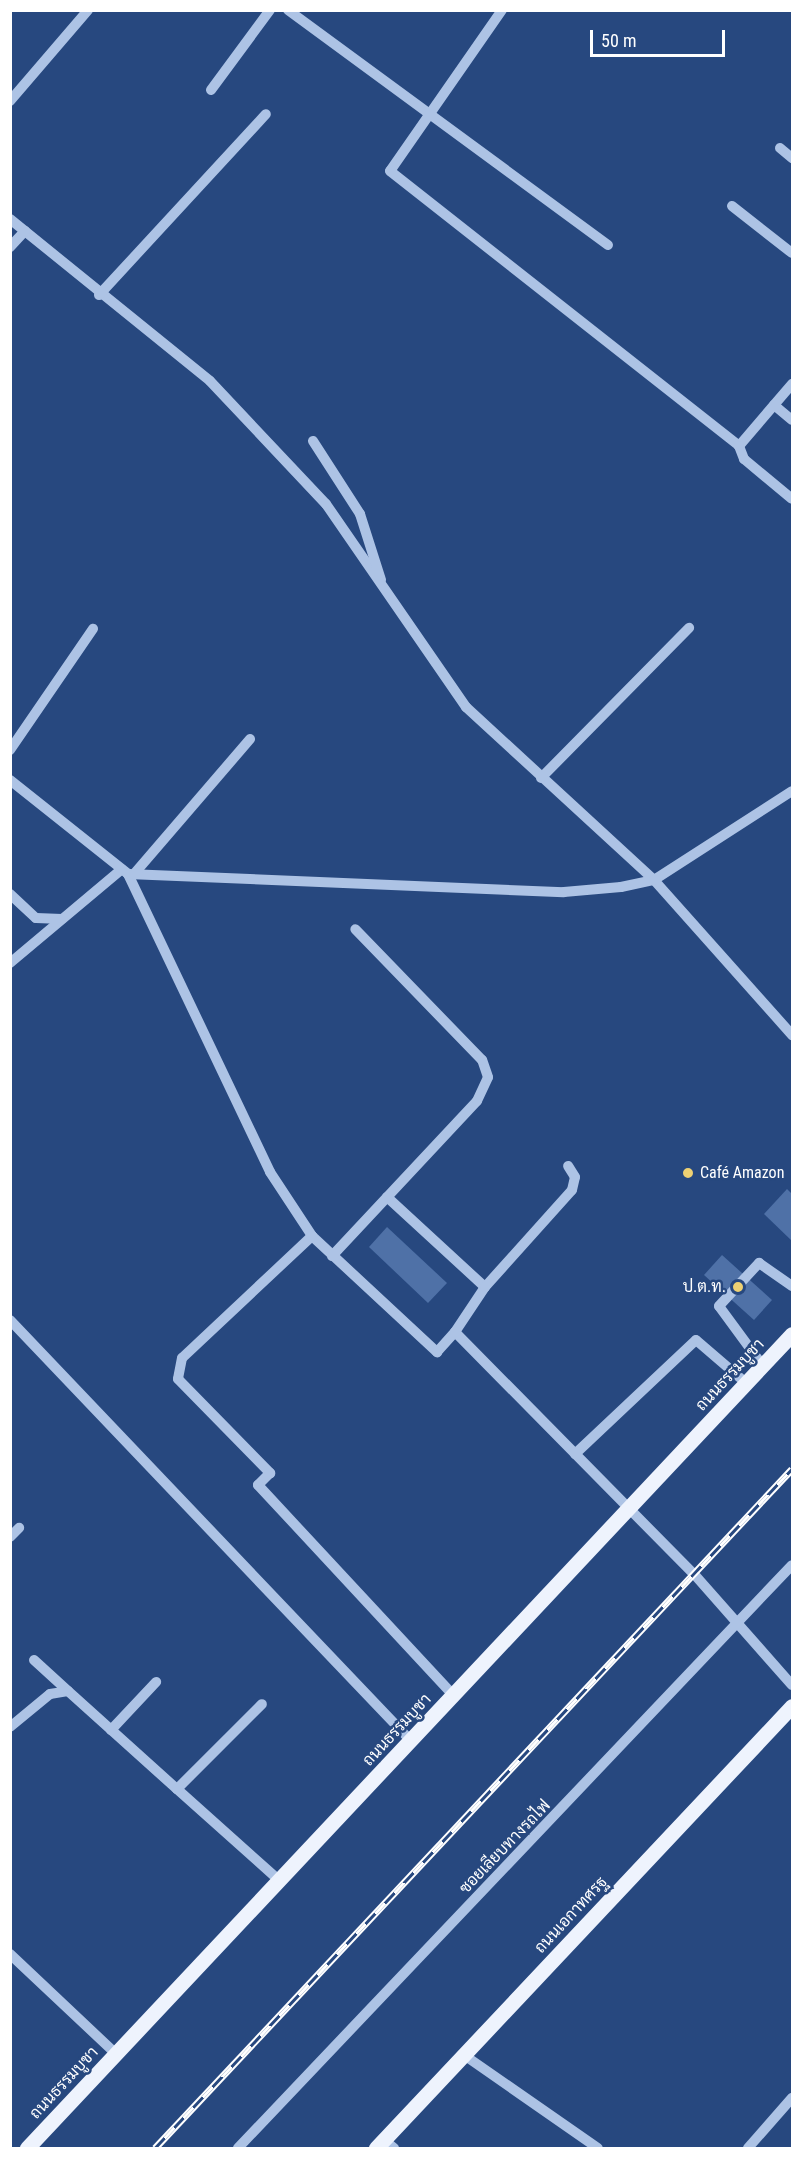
<!DOCTYPE html>
<meta charset="utf-8">
<style>
body{margin:0}
#map{position:relative;width:803px;height:2159px;overflow:hidden;background:#27487f;font-family:"Roboto Condensed",Sarabun,sans-serif}
div>[style]{position:absolute}
.building>*{inset:0;background:#4f71a7}
.minor>*{height:10px;margin:-5px;padding:0 5px;transform-origin:5px;border-radius:5px;background:#adc3e5}
.major>*{height:15px;margin:-7.5px;padding:0 7.5px;transform-origin:7.5px;border-radius:7.5px;background:#eef3fd}
.rail>*{height:7px;margin-top:-3.5px;transform-origin:0;background:repeating-linear-gradient(90deg,#27487f 0 14px,#fff 0 28px);box-sizing:border-box;border-block:2px solid #fff}
.dots>*{width:16px;height:16px;translate:-50% -50%;box-sizing:border-box;border:3px solid #27487f;border-radius:50%}
span{translate:-50% -50%;white-space:nowrap;text-align:center;line-height:1.15;-webkit-text-stroke:5px #27487f;paint-order:stroke}
.poi-label{font-size:16px;color:#fff}
.left{translate:0 -50%;text-align:left}
.right{translate:-100% -50%;text-align:right}
.street-label{font-size:16px;color:#fff}
.frame{position:absolute;inset:0;border:12px solid #fff;pointer-events:none}
.scale{position:absolute;left:590px;top:30px;width:135px;height:27px;box-sizing:border-box;border:3px solid #fff;border-top:0;padding-left:8px;font-size:18px;line-height:21px;white-space:nowrap;color:#fff;-webkit-text-stroke:4px #27487f;paint-order:stroke}
</style>
<div id="map">
<div class="building">
<div style="clip-path:polygon(787px 1189px,792px 1194px,792px 1241px,764px 1214px)"></div>
<div style="clip-path:polygon(387px 1227px,447px 1283px,428px 1303px,369px 1247px)"></div>
<div style="clip-path:polygon(722px 1255px,772px 1300px,754px 1320px,704px 1275px)"></div>
</div>
<div class="minor">
<div style="left:288px;top:10px;width:397px;rotate:36.3deg"></div>
<div style="left:502px;top:10px;width:196px;rotate:124.8deg"></div>
<div style="left:390px;top:171px;width:444px;rotate:38.2deg"></div>
<div style="left:739px;top:446px;width:82px;rotate:-49.5deg"></div>
<div style="left:211px;top:90px;width:99px;rotate:-53.6deg"></div>
<div style="left:10px;top:101px;width:120px;rotate:-49.4deg"></div>
<div style="left:780px;top:148px;width:16px;rotate:40deg"></div>
<div style="left:732px;top:206px;width:76px;rotate:38.1deg"></div>
<div style="left:10px;top:219px;width:257px;rotate:39deg"></div>
<div style="left:210px;top:381px;width:169px;rotate:46.7deg"></div>
<div style="left:326px;top:504px;width:247px;rotate:55.4deg"></div>
<div style="left:466px;top:707px;width:255px;rotate:42.6deg"></div>
<div style="left:654px;top:880px;width:208px;rotate:48.3deg"></div>
<div style="left:10px;top:247px;width:22px;rotate:-47deg"></div>
<div style="left:99px;top:295px;width:246px;rotate:-47.3deg"></div>
<div style="left:774px;top:405px;width:23px;rotate:40deg"></div>
<div style="left:313px;top:441px;width:87px;rotate:57.2deg"></div>
<div style="left:360px;top:514px;width:69px;rotate:72.3deg"></div>
<div style="left:739px;top:446px;width:14px;rotate:69deg"></div>
<div style="left:744px;top:459px;width:62px;rotate:39.8deg"></div>
<div style="left:10px;top:750px;width:147px;rotate:-55.6deg"></div>
<div style="left:541px;top:778px;width:211px;rotate:-45.4deg"></div>
<div style="left:10px;top:780px;width:151px;rotate:38.5deg"></div>
<div style="left:128px;top:874px;width:330px;rotate:64.5deg"></div>
<div style="left:270px;top:1172px;width:77px;rotate:56.7deg"></div>
<div style="left:312px;top:1236px;width:171px;rotate:42.9deg"></div>
<div style="left:437px;top:1352px;width:27px;rotate:-48deg"></div>
<div style="left:455px;top:1332px;width:340px;rotate:45.4deg"></div>
<div style="left:694px;top:1574px;width:148px;rotate:48.6deg"></div>
<div style="left:128px;top:874px;width:436px;rotate:2.4deg"></div>
<div style="left:564px;top:892px;width:57px;rotate:-5deg"></div>
<div style="left:621px;top:887px;width:34px;rotate:-12deg"></div>
<div style="left:654px;top:880px;width:164px;rotate:-32.8deg"></div>
<div style="left:134px;top:874px;width:178px;rotate:-49.3deg"></div>
<div style="left:10px;top:894px;width:35px;rotate:43deg"></div>
<div style="left:36px;top:918px;width:26px;rotate:2deg"></div>
<div style="left:10px;top:963px;width:146px;rotate:-40deg"></div>
<div style="left:387px;top:1197px;width:133px;rotate:42.6deg"></div>
<div style="left:312px;top:1236px;width:178px;rotate:136.8deg"></div>
<div style="left:182px;top:1358px;width:21px;rotate:101deg"></div>
<div style="left:178px;top:1379px;width:132px;rotate:45.6deg"></div>
<div style="left:270px;top:1473px;width:17px;rotate:135deg"></div>
<div style="left:258px;top:1485px;width:288px;rotate:47.1deg"></div>
<div style="left:332px;top:1256px;width:212px;rotate:-46.9deg"></div>
<div style="left:477px;top:1101px;width:26px;rotate:-65deg"></div>
<div style="left:488px;top:1077px;width:18px;rotate:-109deg"></div>
<div style="left:482px;top:1060px;width:182px;rotate:-134.1deg"></div>
<div style="left:10px;top:1320px;width:581px;rotate:46.39deg"></div>
<div style="left:455px;top:1332px;width:54px;rotate:-56.3deg"></div>
<div style="left:485px;top:1287px;width:130px;rotate:-48.1deg"></div>
<div style="left:572px;top:1190px;width:13px;rotate:-77deg"></div>
<div style="left:575px;top:1177px;width:13px;rotate:-122deg"></div>
<div style="left:763px;top:1366px;width:74px;rotate:-126.3deg"></div>
<div style="left:719px;top:1306px;width:59px;rotate:-47.1deg"></div>
<div style="left:759px;top:1263px;width:40px;rotate:34.9deg"></div>
<div style="left:575px;top:1454px;width:166px;rotate:-43.3deg"></div>
<div style="left:696px;top:1340px;width:66px;rotate:40.7deg"></div>
<div style="left:10px;top:1537px;width:13px;rotate:-45deg"></div>
<div style="left:34px;top:1660px;width:46px;rotate:42.4deg"></div>
<div style="left:10px;top:1727px;width:52px;rotate:-39.5deg"></div>
<div style="left:50px;top:1694px;width:18px;rotate:-9deg"></div>
<div style="left:68px;top:1691px;width:147px;rotate:42deg"></div>
<div style="left:177px;top:1789px;width:120px;rotate:-45deg"></div>
<div style="left:111px;top:1730px;width:66px;rotate:-46.8deg"></div>
<div style="left:177px;top:1789px;width:138px;rotate:41.8deg"></div>
<div style="left:10px;top:1954px;width:146px;rotate:43.3deg"></div>
<div style="left:464px;top:2055px;width:163px;rotate:34.8deg"></div>
<div style="left:384px;top:2140px;width:13px;rotate:39deg"></div>
<div style="left:238px;top:2148px;width:804px;rotate:-46.46deg"></div>
<div style="left:748px;top:2148px;width:67px;rotate:-48.7deg"></div>
</div>
<div class="major">
<div style="left:27px;top:2148px;width:1117px;rotate:-46.78deg"></div>
<div style="left:376px;top:2148px;width:607px;rotate:-46.74deg"></div>
</div>
<div class="rail">
<div style="left:155px;top:2148px;width:931px;rotate:-46.83deg"></div>
</div>
<div class="dots">
<div style="left:688px;top:1173px;background:#eed173"></div>
<div style="left:738px;top:1287px;background:#eed173"></div>
</div>
<div class="poi-label">
<span class="left" style="left:700px;top:1173px">Café Amazon</span>
<span class="right" style="left:726px;top:1287px">ป.ต.ท.</span>
</div>
<div class="street-label">
<span style="left:730px;top:1375px;rotate:-47deg">ถนนธรรมบูชา</span>
<span style="left:397px;top:1730px;rotate:-47deg">ถนนธรรมบูชา</span>
<span style="left:505px;top:1847px;rotate:-46deg">ซอยเลียบทางรถไฟ</span>
<span style="left:571px;top:1915px;rotate:-47deg">ถนนเอกาทศรฐ</span>
<span style="left:64px;top:2083px;rotate:-47deg">ถนนธรรมบูชา</span>
</div>
<div class="frame"></div>
<div class="scale">50 m</div>
</div>
